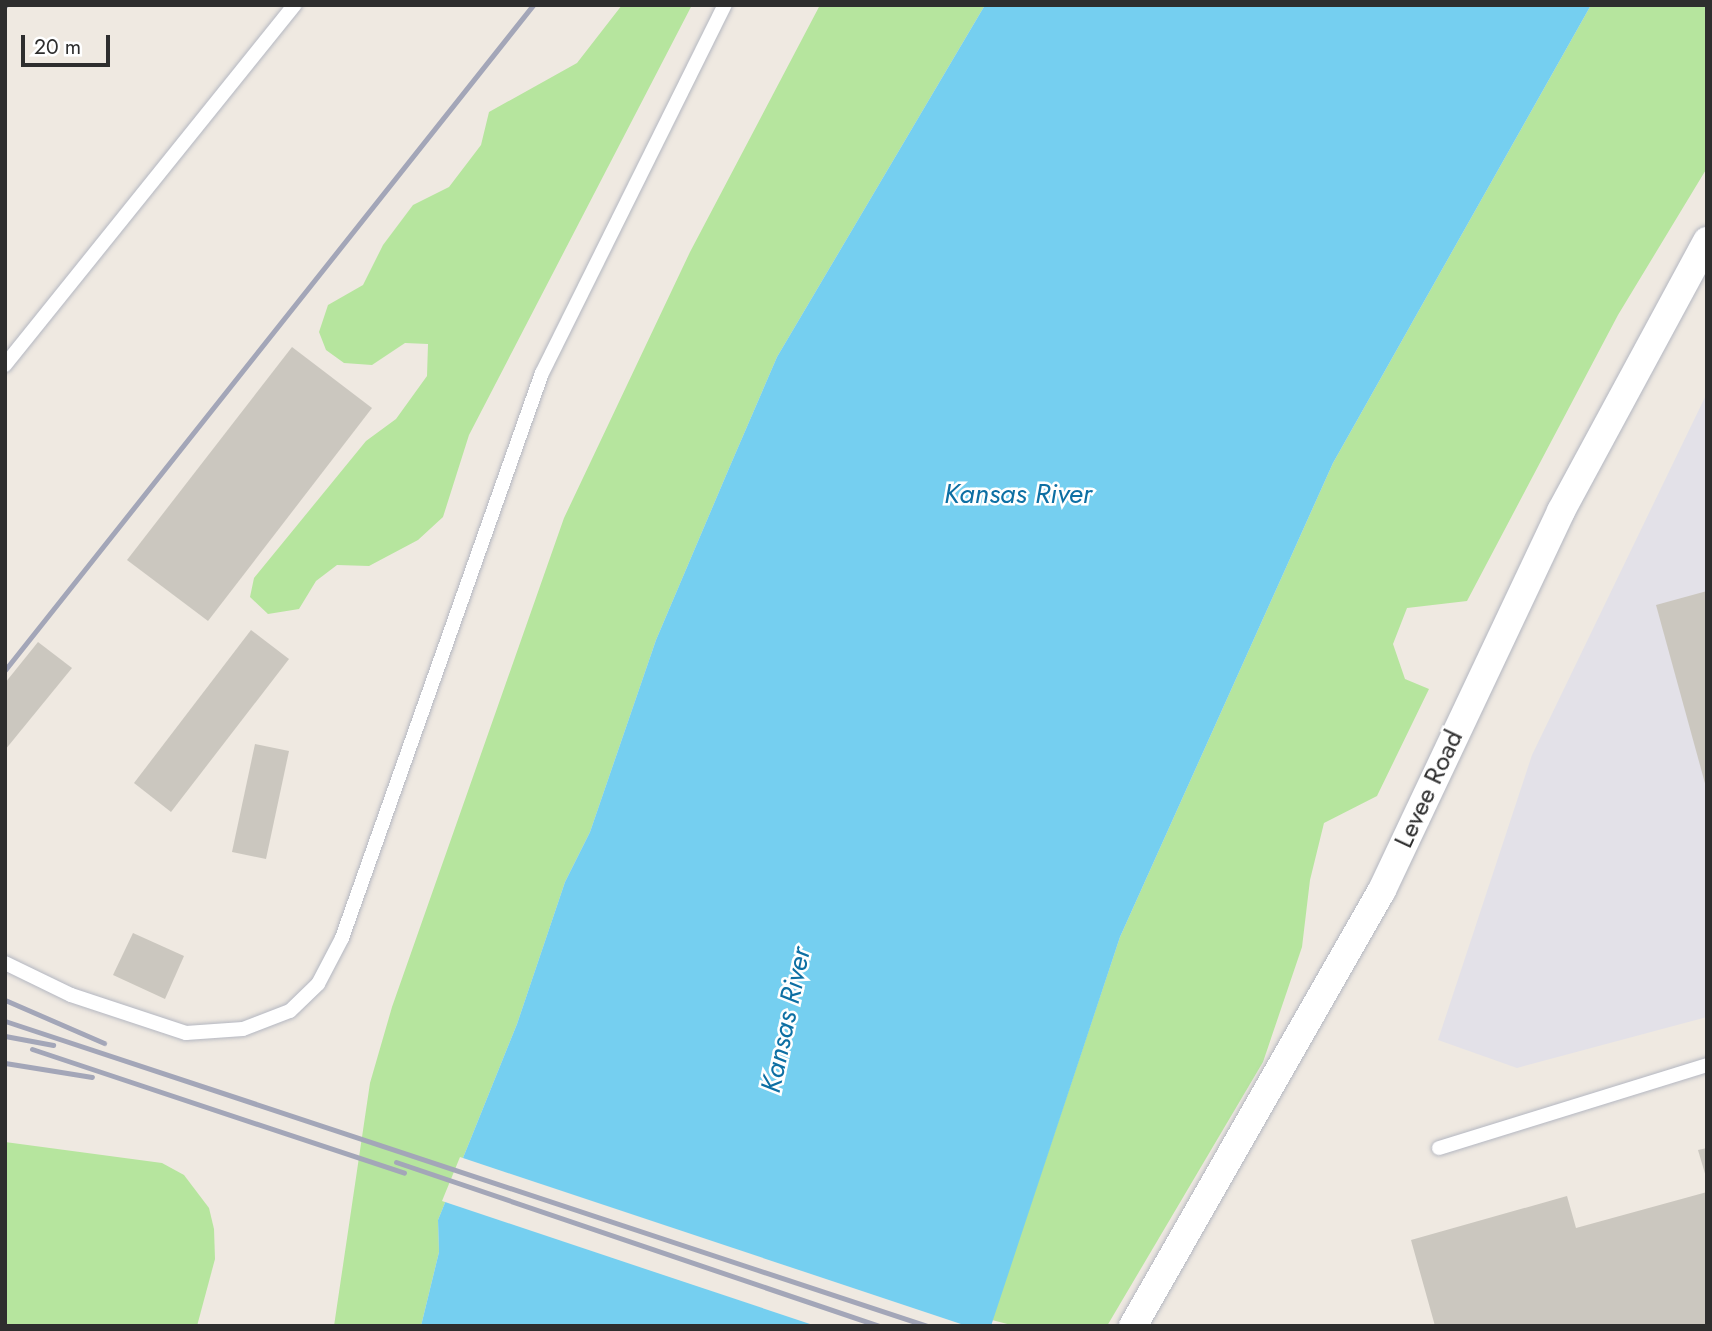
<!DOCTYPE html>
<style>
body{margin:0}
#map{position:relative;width:1712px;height:1331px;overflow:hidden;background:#efe9e1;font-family:Jost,sans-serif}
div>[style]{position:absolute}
.industrial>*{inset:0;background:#e3e1e8}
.green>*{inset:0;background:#b6e59e}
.water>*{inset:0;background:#75cff0}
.pier>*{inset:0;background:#efe9e1}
.building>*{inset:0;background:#cbc7bf}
.roads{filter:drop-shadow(0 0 2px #b4b7c1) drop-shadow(0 0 2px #b4b7c1)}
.lane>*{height:14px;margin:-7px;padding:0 7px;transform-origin:7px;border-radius:7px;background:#fff}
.street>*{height:28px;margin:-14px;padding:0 14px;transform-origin:14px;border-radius:14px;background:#fff}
.rail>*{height:5px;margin:-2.5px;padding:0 2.5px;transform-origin:2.5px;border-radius:2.5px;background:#a3a6b8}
span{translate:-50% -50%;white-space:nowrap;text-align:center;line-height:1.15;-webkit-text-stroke:5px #fff;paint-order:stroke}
.street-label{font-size:26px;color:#2e2e2e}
.water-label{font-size:28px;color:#0d6fa3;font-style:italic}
.frame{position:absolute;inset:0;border:7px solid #2e2e2e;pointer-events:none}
.scale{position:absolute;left:21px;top:35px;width:89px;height:32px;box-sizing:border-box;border:4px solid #2e2e2e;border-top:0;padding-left:9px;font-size:21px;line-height:24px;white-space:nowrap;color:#2e2e2e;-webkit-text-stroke:5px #fff;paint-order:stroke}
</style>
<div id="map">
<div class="industrial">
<div style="clip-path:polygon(1707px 393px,1707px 1017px,1517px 1068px,1438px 1040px,1532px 755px)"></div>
</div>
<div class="green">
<div style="clip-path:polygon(622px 5px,692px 5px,469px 435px,443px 517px,418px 540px,369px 566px,337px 565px,316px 581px,299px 609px,268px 614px,250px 597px,254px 578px,366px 441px,396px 419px,427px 376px,428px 344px,405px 343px,372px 365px,344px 363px,326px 350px,319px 332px,328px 305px,363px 285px,383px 245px,413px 205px,449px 187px,481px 145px,489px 112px,577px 63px)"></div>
<div style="clip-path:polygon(820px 5px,985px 5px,777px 357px,730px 466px,656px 640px,590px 832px,565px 882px,517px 1024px,438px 1220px,439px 1252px,421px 1326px,334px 1326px,370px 1083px,392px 1007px,564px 518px,690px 252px)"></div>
<div style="clip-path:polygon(1591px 5px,1707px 5px,1707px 168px,1618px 315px,1467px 601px,1407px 608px,1393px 644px,1405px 679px,1429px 689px,1377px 796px,1324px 823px,1310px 880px,1302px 947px,1263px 1062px,1107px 1326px,1015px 1326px,992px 1320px,1120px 937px,1333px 463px)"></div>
<div style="clip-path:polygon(5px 1142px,162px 1163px,184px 1175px,209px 1208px,214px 1229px,215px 1259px,197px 1326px,5px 1326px)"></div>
</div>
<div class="water">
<div style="clip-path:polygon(985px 5px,1591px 5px,1333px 463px,1120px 937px,991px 1326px,421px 1326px,439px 1252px,438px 1220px,517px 1024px,565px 882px,590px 832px,656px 640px,730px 466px,777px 357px)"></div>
</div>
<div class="pier">
<div style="clip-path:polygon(460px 1157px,967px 1326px,816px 1326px,442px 1201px)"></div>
</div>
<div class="building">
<div style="clip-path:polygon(292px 347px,372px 408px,208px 621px,127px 560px)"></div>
<div style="clip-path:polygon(1707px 591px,1707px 787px,1706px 787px,1656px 605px)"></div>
<div style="clip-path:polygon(251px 630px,289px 659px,171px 812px,134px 783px)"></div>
<div style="clip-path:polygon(38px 642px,72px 668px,5px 750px,5px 683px)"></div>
<div style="clip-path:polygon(255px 744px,289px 751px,266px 859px,232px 852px)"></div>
<div style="clip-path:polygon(133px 933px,184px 956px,165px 999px,113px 975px)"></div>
<div style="clip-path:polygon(1707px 1148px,1707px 1177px,1706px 1177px,1698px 1150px)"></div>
<div style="clip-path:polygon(1707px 1192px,1707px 1326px,1435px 1326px,1411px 1240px,1567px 1196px,1576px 1228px)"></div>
</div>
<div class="roads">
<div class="lane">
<div style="left:5px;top:365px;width:462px;rotate:-51.2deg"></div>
<div style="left:5px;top:963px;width:73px;rotate:25.9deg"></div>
<div style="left:71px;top:995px;width:121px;rotate:18.3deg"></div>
<div style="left:186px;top:1033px;width:57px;rotate:-4deg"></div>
<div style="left:243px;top:1029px;width:50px;rotate:-21deg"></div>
<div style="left:290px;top:1011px;width:39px;rotate:-44deg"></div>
<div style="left:318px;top:984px;width:52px;rotate:-62.4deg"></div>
<div style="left:342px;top:938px;width:599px;rotate:-70.51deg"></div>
<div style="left:542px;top:373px;width:411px;rotate:-63.6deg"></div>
<div style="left:1439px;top:1148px;width:281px;rotate:-17.2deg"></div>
</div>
<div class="street">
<div style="left:1133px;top:1326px;width:502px;rotate:-60.27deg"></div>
<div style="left:1382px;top:890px;width:419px;rotate:-64.7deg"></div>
<div style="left:1561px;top:511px;width:307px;rotate:-61.6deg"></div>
</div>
</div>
<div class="rail">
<div style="left:5px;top:6px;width:1px;rotate:-45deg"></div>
<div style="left:5px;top:670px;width:849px;rotate:-51.55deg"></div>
<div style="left:5px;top:1000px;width:108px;rotate:23.5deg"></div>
<div style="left:5px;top:1021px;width:971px;rotate:18.3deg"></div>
<div style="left:5px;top:1036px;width:49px;rotate:10.6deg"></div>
<div style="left:32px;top:1049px;width:392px;rotate:18.4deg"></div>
<div style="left:5px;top:1063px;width:88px;rotate:9.1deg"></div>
<div style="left:396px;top:1162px;width:510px;rotate:18.75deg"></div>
</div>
<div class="street-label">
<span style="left:1429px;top:789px;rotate:-65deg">Levee Road</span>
</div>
<div class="water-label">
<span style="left:1018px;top:494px">Kansas River</span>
<span style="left:786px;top:1020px;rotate:-78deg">Kansas River</span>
</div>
<div class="frame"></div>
<div class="scale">20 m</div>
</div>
